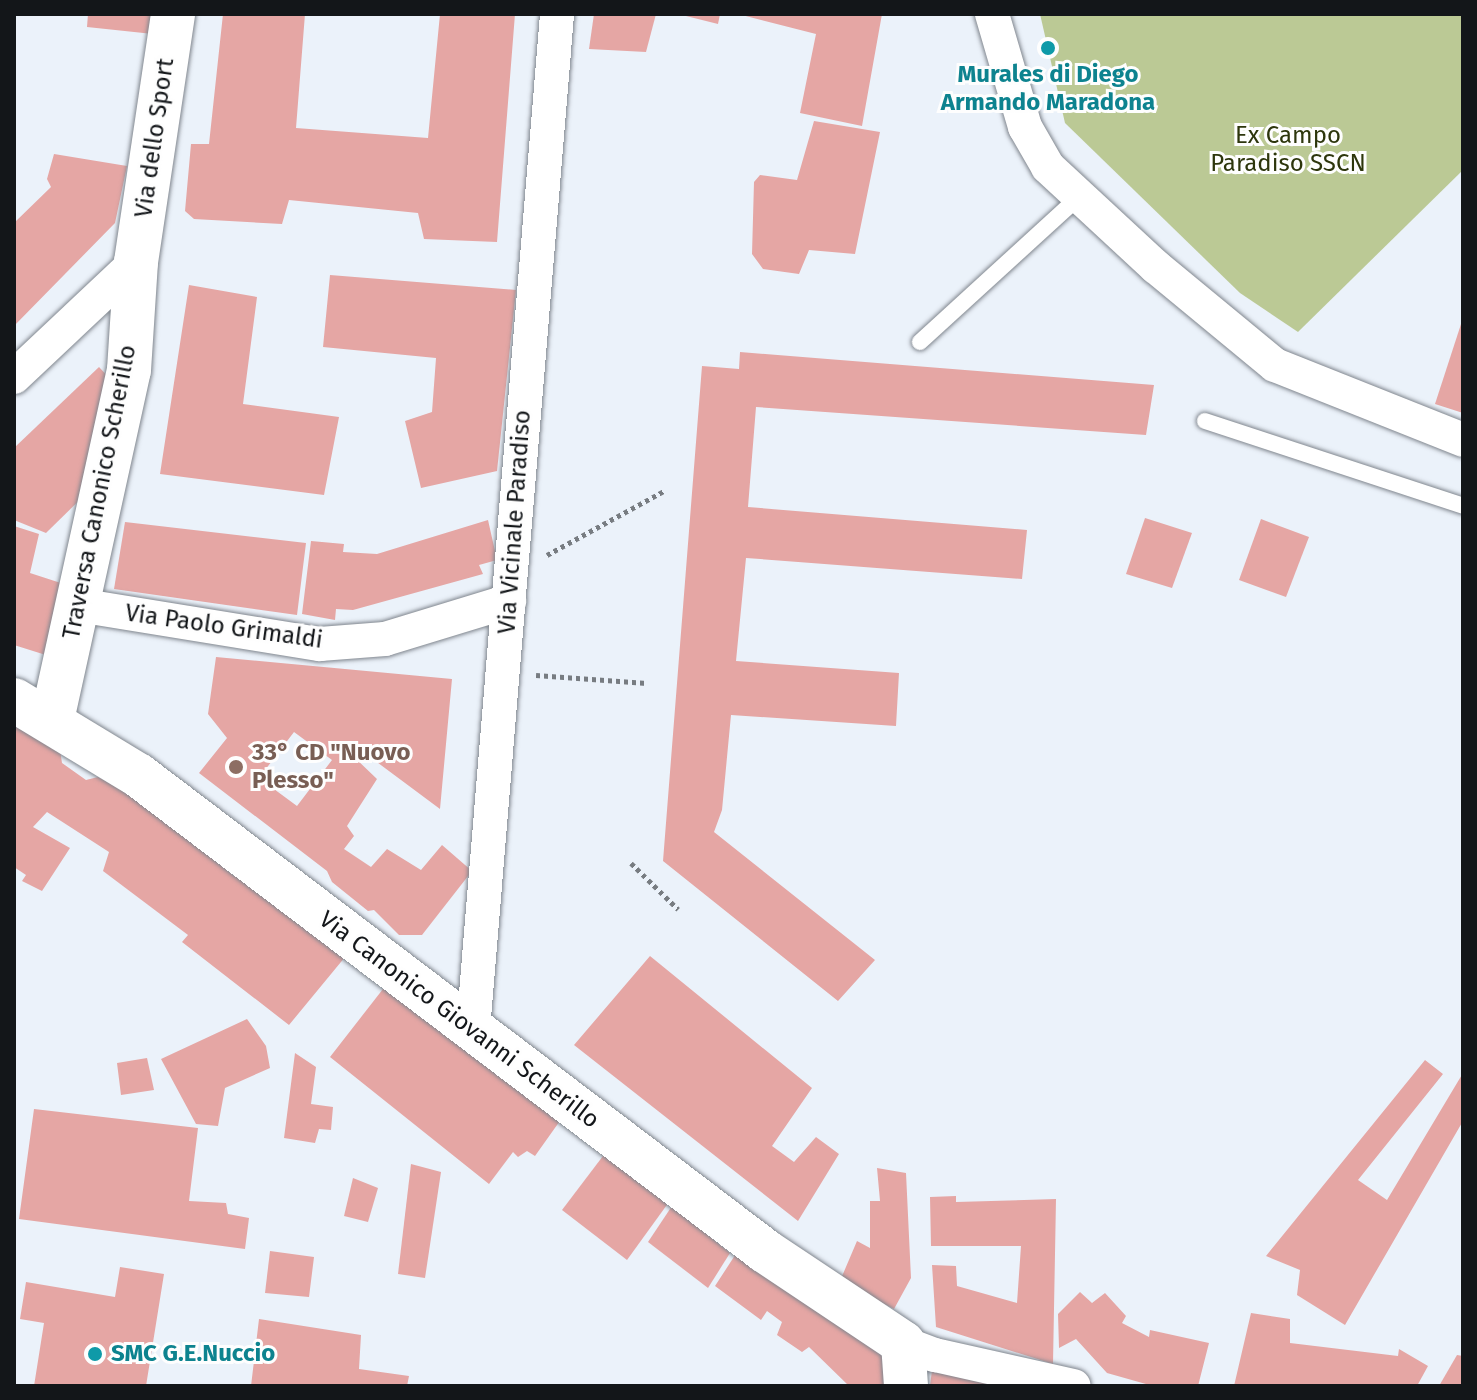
<!DOCTYPE html>
<meta charset="utf-8">
<style>
body{margin:0}
#map{position:relative;width:1477px;height:1400px;overflow:hidden;background:#ebf2fa;font-family:"Fira Sans",sans-serif}
div>[style]{position:absolute}
.green>*{inset:0;background:#bbc995}
.building>*{inset:0;background:#e5a6a4}
.path>*{height:5px;margin-top:-2.5px;transform-origin:0;background:repeating-linear-gradient(90deg,#777c81 0 4px,transparent 0 8px)}
.roads{filter:drop-shadow(0 0 2px #80868e) drop-shadow(0 0 2px #80868e)}
.lane>*{height:16px;margin:-8px;padding:0 8px;transform-origin:8px;border-radius:8px;background:#fff}
.street>*{height:34px;margin:-17px;padding:0 17px;transform-origin:17px;border-radius:17px;background:#fff}
.secondary>*{height:44px;margin:-22px;padding:0 22px;transform-origin:22px;border-radius:22px;background:#fff}
.dots>*{width:22px;height:22px;translate:-50% -50%;box-sizing:border-box;border:4px solid #fefefe;border-radius:50%}
span{translate:-50% -50%;white-space:nowrap;text-align:center;line-height:1.15;-webkit-text-stroke:6px #fefefe;paint-order:stroke}
.culture-label{font-size:24px;color:#0d838f;font-weight:700}
.left{translate:0 -50%;text-align:left}
.park-label{font-size:24px;color:#2d360c}
.street-label{font-size:24px;color:#131619}
.education-label{font-size:24px;color:#785e54;font-weight:700}
.frame{position:absolute;inset:0;border:16px solid #131619;pointer-events:none}
</style>
<div id="map">
<div class="green">
<div style="clip-path:polygon(1040px 14px,1463px 14px,1463px 170px,1298px 332px,1240px 293px,1065px 123px)"></div>
</div>
<div class="building">
<div style="clip-path:polygon(88px 14px,155px 14px,153px 34px,87px 27px)"></div>
<div style="clip-path:polygon(223px 14px,305px 14px,296px 128px,428px 138px,440px 14px,515px 14px,497px 242px,424px 239px,418px 213px,289px 200px,282px 224px,194px 219px,185px 211px,191px 144px,209px 144px)"></div>
<div style="clip-path:polygon(594px 14px,656px 14px,646px 52px,589px 49px)"></div>
<div style="clip-path:polygon(678px 14px,720px 14px,718px 24px)"></div>
<div style="clip-path:polygon(738px 14px,882px 14px,862px 126px,800px 113px,816px 34px)"></div>
<div style="clip-path:polygon(814px 121px,880px 132px,855px 254px,809px 250px,799px 274px,763px 269px,752px 254px,754px 182px,760px 175px,797px 180px)"></div>
<div style="clip-path:polygon(54px 154px,127px 166px,115px 223px,14px 326px,14px 223px,51px 187px,47px 179px)"></div>
<div style="clip-path:polygon(330px 275px,516px 290px,497px 471px,421px 488px,405px 421px,432px 412px,436px 358px,323px 347px)"></div>
<div style="clip-path:polygon(189px 285px,257px 297px,243px 404px,339px 417px,324px 495px,160px 474px)"></div>
<div style="clip-path:polygon(1462px 321px,1463px 321px,1463px 413px,1435px 404px)"></div>
<div style="clip-path:polygon(740px 352px,1154px 385px,1146px 435px,756px 407px,748px 507px,1027px 530px,1022px 579px,746px 558px,736px 661px,899px 673px,896px 726px,731px 715px,722px 810px,714px 832px,875px 960px,838px 1001px,663px 861px,702px 366px,739px 369px)"></div>
<div style="clip-path:polygon(99px 367px,114px 383px,98px 482px,46px 533px,14px 520px,14px 448px)"></div>
<div style="clip-path:polygon(1145px 518px,1192px 533px,1172px 588px,1126px 574px)"></div>
<div style="clip-path:polygon(1261px 519px,1309px 537px,1286px 597px,1239px 580px)"></div>
<div style="clip-path:polygon(488px 520px,497px 560px,479px 565px,483px 574px,353px 610px,336px 609px,335px 620px,302px 614px,311px 541px,344px 544px,343px 552px,377px 554px)"></div>
<div style="clip-path:polygon(125px 522px,306px 543px,297px 615px,114px 589px)"></div>
<div style="clip-path:polygon(14px 526px,39px 534px,30px 573px,70px 586px,49px 656px,14px 645px)"></div>
<div style="clip-path:polygon(evenodd,216px 657px,452px 679px,440px 809px,358px 748px,353px 756px,377px 779px,347px 826px,354px 836px,344px 849px,371px 867px,387px 849px,421px 870px,442px 845px,472px 871px,422px 935px,399px 935px,374px 910px,368px 911px,332px 882px,327px 871px,199px 773px,227px 738px,208px 714px,216px 657px,294px 732px,332px 760px,297px 806px,259px 778px,294px 732px)"></div>
<div style="clip-path:polygon(14px 723px,60px 750px,62px 763px,86px 780px,98px 777px,141px 801px,234px 876px,241px 869px,350px 951px,289px 1025px,182px 942px,188px 935px,103px 871px,109px 852px,47px 812px,33px 827px,70px 848px,42px 891px,22px 881px,26px 875px,14px 867px)"></div>
<div style="clip-path:polygon(650px 956px,812px 1088px,772px 1146px,794px 1162px,816px 1137px,839px 1154px,798px 1221px,574px 1045px)"></div>
<div style="clip-path:polygon(390px 980px,562px 1118px,535px 1156px,527px 1151px,518px 1157px,513px 1152px,489px 1184px,330px 1057px)"></div>
<div style="clip-path:polygon(247px 1019px,266px 1046px,270px 1068px,225px 1088px,218px 1126px,196px 1124px,161px 1059px)"></div>
<div style="clip-path:polygon(295px 1053px,316px 1067px,311px 1104px,333px 1107px,331px 1130px,319px 1129px,315px 1143px,284px 1138px)"></div>
<div style="clip-path:polygon(147px 1058px,154px 1090px,121px 1095px,117px 1063px)"></div>
<div style="clip-path:polygon(1425px 1060px,1443px 1074px,1358px 1180px,1387px 1200px,1463px 1073px,1463px 1121px,1345px 1325px,1297px 1295px,1300px 1270px,1266px 1256px)"></div>
<div style="clip-path:polygon(34px 1109px,198px 1128px,189px 1201px,226px 1203px,228px 1214px,249px 1218px,245px 1249px,19px 1219px)"></div>
<div style="clip-path:polygon(606px 1152px,669px 1202px,627px 1260px,562px 1210px)"></div>
<div style="clip-path:polygon(411px 1164px,441px 1172px,425px 1278px,398px 1274px)"></div>
<div style="clip-path:polygon(877px 1168px,906px 1173px,911px 1278px,894px 1309px,840px 1281px,857px 1241px,870px 1248px,870px 1201px,880px 1201px)"></div>
<div style="clip-path:polygon(353px 1178px,378px 1188px,368px 1222px,344px 1216px)"></div>
<div style="clip-path:polygon(956px 1196px,956px 1202px,1056px 1199px,1053px 1364px,936px 1327px,932px 1265px,956px 1266px,957px 1286px,1017px 1303px,1021px 1246px,931px 1246px,930px 1197px)"></div>
<div style="clip-path:polygon(672px 1206px,730px 1253px,708px 1288px,648px 1242px)"></div>
<div style="clip-path:polygon(743px 1243px,882px 1350px,895px 1386px,849px 1386px,809px 1347px,802px 1352px,777px 1335px,782px 1322px,767px 1311px,761px 1320px,715px 1286px)"></div>
<div style="clip-path:polygon(270px 1251px,314px 1257px,309px 1297px,265px 1293px)"></div>
<div style="clip-path:polygon(120px 1267px,164px 1274px,146px 1386px,34px 1386px,44px 1323px,20px 1319px,26px 1282px,115px 1297px)"></div>
<div style="clip-path:polygon(1080px 1292px,1092px 1303px,1105px 1293px,1126px 1316px,1122px 1323px,1149px 1337px,1150px 1330px,1209px 1343px,1198px 1386px,1153px 1386px,1107px 1373px,1076px 1339px,1059px 1348px,1058px 1314px)"></div>
<div style="clip-path:polygon(1251px 1313px,1290px 1319px,1290px 1343px,1398px 1356px,1399px 1349px,1428px 1366px,1417px 1386px,1234px 1386px)"></div>
<div style="clip-path:polygon(259px 1319px,361px 1335px,359px 1369px,409px 1376px,407px 1386px,251px 1386px)"></div>
<div style="clip-path:polygon(1457px 1355px,1463px 1356px,1463px 1386px,1439px 1386px)"></div>
<div style="clip-path:polygon(932px 1370px,1028px 1386px,930px 1386px)"></div>
</div>
<div class="path">
<div style="left:547px;top:555px;width:133px;rotate:-28.7deg"></div>
<div style="left:536px;top:675px;width:111px;rotate:4.1deg"></div>
<div style="left:631px;top:863px;width:66px;rotate:44.4deg"></div>
</div>
<div class="roads">
<div class="lane">
<div style="left:920px;top:342px;width:217px;rotate:-42.4deg"></div>
<div style="left:1205px;top:421px;width:272px;rotate:18.2deg"></div>
</div>
<div class="street">
<div style="left:992px;top:14px;width:118px;rotate:73.7deg"></div>
<div style="left:1025px;top:127px;width:46px;rotate:60.1deg"></div>
<div style="left:1048px;top:167px;width:147px;rotate:42.8deg"></div>
<div style="left:1156px;top:267px;width:154px;rotate:39.5deg"></div>
<div style="left:1275px;top:365px;width:202px;rotate:21.7deg"></div>
<div style="left:14px;top:377px;width:168px;rotate:-43.3deg"></div>
<div style="left:78px;top:605px;width:245px;rotate:9.2deg"></div>
<div style="left:320px;top:644px;width:65px;rotate:-4.4deg"></div>
<div style="left:385px;top:639px;width:130px;rotate:-17deg"></div>
<div style="left:473px;top:1030px;width:1019px;rotate:-85.27deg"></div>
<div style="left:903px;top:1343px;width:34px;rotate:21deg"></div>
<div style="left:935px;top:1355px;width:142px;rotate:12.6deg"></div>
</div>
<div class="secondary">
<div style="left:14px;top:700px;width:145px;rotate:31.2deg"></div>
<div style="left:138px;top:775px;width:787px;rotate:37.2deg"></div>
<div style="left:765px;top:1251px;width:166px;rotate:33.7deg"></div>
<div style="left:903px;top:1343px;width:43px;rotate:86deg"></div>
<div style="left:52px;top:720px;width:358px;rotate:-77.6deg"></div>
<div style="left:129px;top:370px;width:108px;rotate:-86.3deg"></div>
<div style="left:136px;top:262px;width:251px;rotate:-81.5deg"></div>
</div>
</div>
<div class="dots">
<div style="left:1048px;top:48px;background:#0f9aa8"></div>
<div style="left:236px;top:767px;background:#8d6e63"></div>
<div style="left:95px;top:1354px;background:#0f9aa8"></div>
</div>
<div class="culture-label">
<span style="left:1048px;top:89px">Murales di Diego<br>Armando Maradona</span>
<span class="left" style="left:111px;top:1354px">SMC G.E.Nuccio</span>
</div>
<div class="park-label">
<span style="left:1288px;top:150px">Ex Campo<br>Paradiso SSCN</span>
</div>
<div class="street-label">
<span style="left:155px;top:138px;rotate:-82deg">Via dello Sport</span>
<span style="left:100px;top:492px;rotate:-79deg">Traversa Canonico Scherillo</span>
<span style="left:515px;top:522px;rotate:-86deg">Via Vicinale Paradiso</span>
<span style="left:224px;top:627px;rotate:8deg">Via Paolo Grimaldi</span>
<span style="left:459px;top:1020px;rotate:37deg">Via Canonico Giovanni Scherillo</span>
</div>
<div class="education-label">
<span class="left" style="left:252px;top:767px">33° CD "Nuovo<br>Plesso"</span>
</div>
<div class="frame"></div>
</div>
